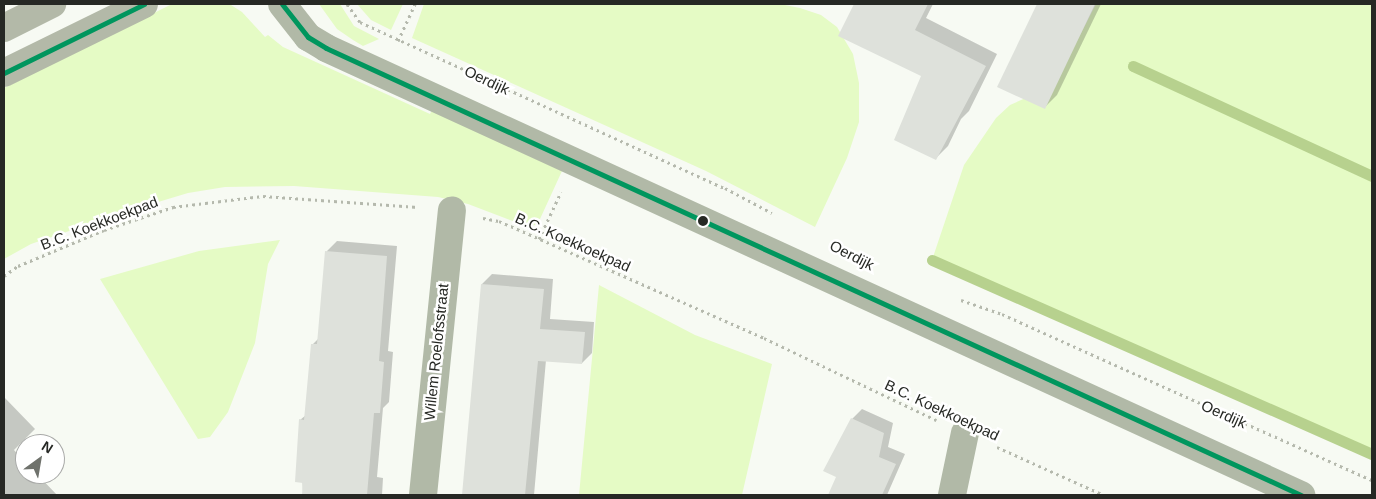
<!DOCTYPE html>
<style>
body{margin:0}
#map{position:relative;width:1376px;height:499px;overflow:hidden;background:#f7faf3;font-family:Helvetica,sans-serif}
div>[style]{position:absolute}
.green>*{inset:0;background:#e5fbc5}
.shadow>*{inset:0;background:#0003}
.stream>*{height:11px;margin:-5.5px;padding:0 5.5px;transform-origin:5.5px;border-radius:5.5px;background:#b7d18e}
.building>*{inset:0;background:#dee1db}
.path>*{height:3px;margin-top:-1.5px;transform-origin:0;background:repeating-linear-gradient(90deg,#b5b9ad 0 2.5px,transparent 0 6.5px)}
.minor>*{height:28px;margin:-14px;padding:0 14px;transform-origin:14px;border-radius:14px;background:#b1b9a7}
.major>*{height:28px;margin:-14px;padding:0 14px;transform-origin:14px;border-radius:14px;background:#b3b9a8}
.bus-1>*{height:5px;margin:-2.5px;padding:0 2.5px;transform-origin:2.5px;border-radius:2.5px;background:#00965e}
.dots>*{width:14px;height:14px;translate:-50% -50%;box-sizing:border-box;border:2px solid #fff;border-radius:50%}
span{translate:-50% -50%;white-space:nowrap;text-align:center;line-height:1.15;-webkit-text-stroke:5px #fff;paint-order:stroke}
.street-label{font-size:15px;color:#262824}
.frame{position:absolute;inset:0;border:5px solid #262824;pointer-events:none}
.north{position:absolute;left:15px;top:434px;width:50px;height:50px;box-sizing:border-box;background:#fff;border:1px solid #a8a9a7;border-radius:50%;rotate:32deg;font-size:14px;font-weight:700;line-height:20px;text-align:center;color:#262824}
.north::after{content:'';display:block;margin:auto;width:18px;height:22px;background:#6f726c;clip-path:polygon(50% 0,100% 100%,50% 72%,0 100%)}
</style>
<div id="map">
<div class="green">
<div style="clip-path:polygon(172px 4px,231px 5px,242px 12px,265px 37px,268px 35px,283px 47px,430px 114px,432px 110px,562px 171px,540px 219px,535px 225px,526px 226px,468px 204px,438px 197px,294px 186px,225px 187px,188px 193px,125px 212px,31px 244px,4px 259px,4px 88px)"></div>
<div style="clip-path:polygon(319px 4px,340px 4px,354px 26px,379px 39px,363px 46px,353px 40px,337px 29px)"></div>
<div style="clip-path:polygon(357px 4px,403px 4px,391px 30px,371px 20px)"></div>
<div style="clip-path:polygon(424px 4px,780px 4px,800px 8px,821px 15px,837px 27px,853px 54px,859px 83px,859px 122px,847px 158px,815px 227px,706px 171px,412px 38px)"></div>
<div style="clip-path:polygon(1096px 4px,1372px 4px,1372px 454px,932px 260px,964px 165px,996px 118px,1010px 105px,1039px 92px,1061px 72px)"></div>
<div style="clip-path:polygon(280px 240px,268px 264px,255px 343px,228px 412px,210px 437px,198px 439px,100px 279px,199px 251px)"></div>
<div style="clip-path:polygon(599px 285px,695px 335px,772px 364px,742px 495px,579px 495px)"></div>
</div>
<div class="shadow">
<div style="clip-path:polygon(855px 4px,933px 4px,926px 18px,997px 54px,969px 111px,961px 119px,948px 146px,936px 158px,923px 75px,840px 36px)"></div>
<div style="clip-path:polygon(1039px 4px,1101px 4px,1057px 95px,1045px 107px,999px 87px)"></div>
<div style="clip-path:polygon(337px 241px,397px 246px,388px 351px,393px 352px,389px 402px,383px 408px,377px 477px,383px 478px,382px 495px,303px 495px,300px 420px,306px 415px,312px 345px,319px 338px,327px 251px)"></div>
<div style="clip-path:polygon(492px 274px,553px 279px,550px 319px,594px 322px,592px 353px,582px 363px,546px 360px,534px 495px,463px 495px,482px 284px)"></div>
<div style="clip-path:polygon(4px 397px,35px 429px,14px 450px,25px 462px,25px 474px,37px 474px,57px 495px,4px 495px)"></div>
<div style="clip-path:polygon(862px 409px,893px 423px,888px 447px,905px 454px,887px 495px,836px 495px,852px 419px)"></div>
</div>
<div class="stream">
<div style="left:1133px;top:66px;width:263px;rotate:24.7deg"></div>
<div style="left:932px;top:260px;width:481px;rotate:23.8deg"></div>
</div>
<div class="building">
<div style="clip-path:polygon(854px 4px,928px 4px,915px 30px,986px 66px,936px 160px,894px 140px,921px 76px,838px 36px)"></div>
<div style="clip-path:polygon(1037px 4px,1095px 4px,1045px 109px,997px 87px)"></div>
<div style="clip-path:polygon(325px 251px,387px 256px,379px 361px,384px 362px,380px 413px,374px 413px,367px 495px,302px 495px,303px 483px,295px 482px,299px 419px,304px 420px,311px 344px,317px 344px)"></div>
<div style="clip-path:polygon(481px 284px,544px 289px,540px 329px,585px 332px,582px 364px,538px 361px,525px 495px,462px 495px)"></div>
<div style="clip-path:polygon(851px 418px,884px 433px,879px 457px,896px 464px,882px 495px,828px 495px,836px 477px,823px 471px)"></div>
</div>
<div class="path">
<div style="left:347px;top:4px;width:22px;rotate:54deg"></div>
<div style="left:360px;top:22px;width:401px;rotate:24.5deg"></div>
<div style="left:725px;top:188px;width:53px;rotate:28deg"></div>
<div style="left:398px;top:41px;width:41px;rotate:-65.3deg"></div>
<div style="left:483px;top:218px;width:16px;rotate:11deg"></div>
<div style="left:499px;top:221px;width:290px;rotate:23.8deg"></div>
<div style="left:764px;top:338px;width:191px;rotate:25.5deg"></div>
<div style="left:539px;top:239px;width:52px;rotate:-64.9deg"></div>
<div style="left:4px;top:276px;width:17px;rotate:-36deg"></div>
<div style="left:18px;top:266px;width:93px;rotate:-22.7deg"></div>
<div style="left:104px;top:230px;width:73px;rotate:-18.4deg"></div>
<div style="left:173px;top:207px;width:91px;rotate:-7deg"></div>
<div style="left:263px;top:196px;width:155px;rotate:4.1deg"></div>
<div style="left:961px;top:300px;width:43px;rotate:18.9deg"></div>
<div style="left:1002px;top:314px;width:406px;rotate:24.2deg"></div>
<div style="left:997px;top:447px;width:117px;rotate:24.2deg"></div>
</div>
<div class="minor">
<div style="left:282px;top:4px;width:42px;rotate:51.8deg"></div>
<div style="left:308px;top:37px;width:21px;rotate:31deg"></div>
<div style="left:326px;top:48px;width:1073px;rotate:24.63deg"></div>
<div style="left:423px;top:495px;width:286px;rotate:-84.2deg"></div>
<div style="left:952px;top:495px;width:63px;rotate:-78.2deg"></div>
</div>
<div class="major">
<div style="left:4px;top:28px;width:54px;rotate:-26.6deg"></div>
<div style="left:4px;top:73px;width:156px;rotate:-26.2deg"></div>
</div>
<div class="bus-1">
<div style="left:282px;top:4px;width:42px;rotate:51.8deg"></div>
<div style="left:308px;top:37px;width:21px;rotate:31deg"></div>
<div style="left:326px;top:48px;width:1073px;rotate:24.63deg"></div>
<div style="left:4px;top:73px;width:156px;rotate:-26.2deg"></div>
</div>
<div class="dots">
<div style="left:703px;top:221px;background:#262824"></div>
</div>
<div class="street-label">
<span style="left:487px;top:80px;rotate:25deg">Oerdijk</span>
<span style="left:99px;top:223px;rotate:-21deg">B.C. Koekkoekpad</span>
<span style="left:573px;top:242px;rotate:24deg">B.C. Koekkoekpad</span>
<span style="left:852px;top:255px;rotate:27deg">Oerdijk</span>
<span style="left:436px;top:352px;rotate:-84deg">Willem Roelofsstraat</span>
<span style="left:942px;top:410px;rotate:25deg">B.C. Koekkoekpad</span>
<span style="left:1224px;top:414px;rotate:24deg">Oerdijk</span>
</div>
<div class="frame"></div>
<div class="north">N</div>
</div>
